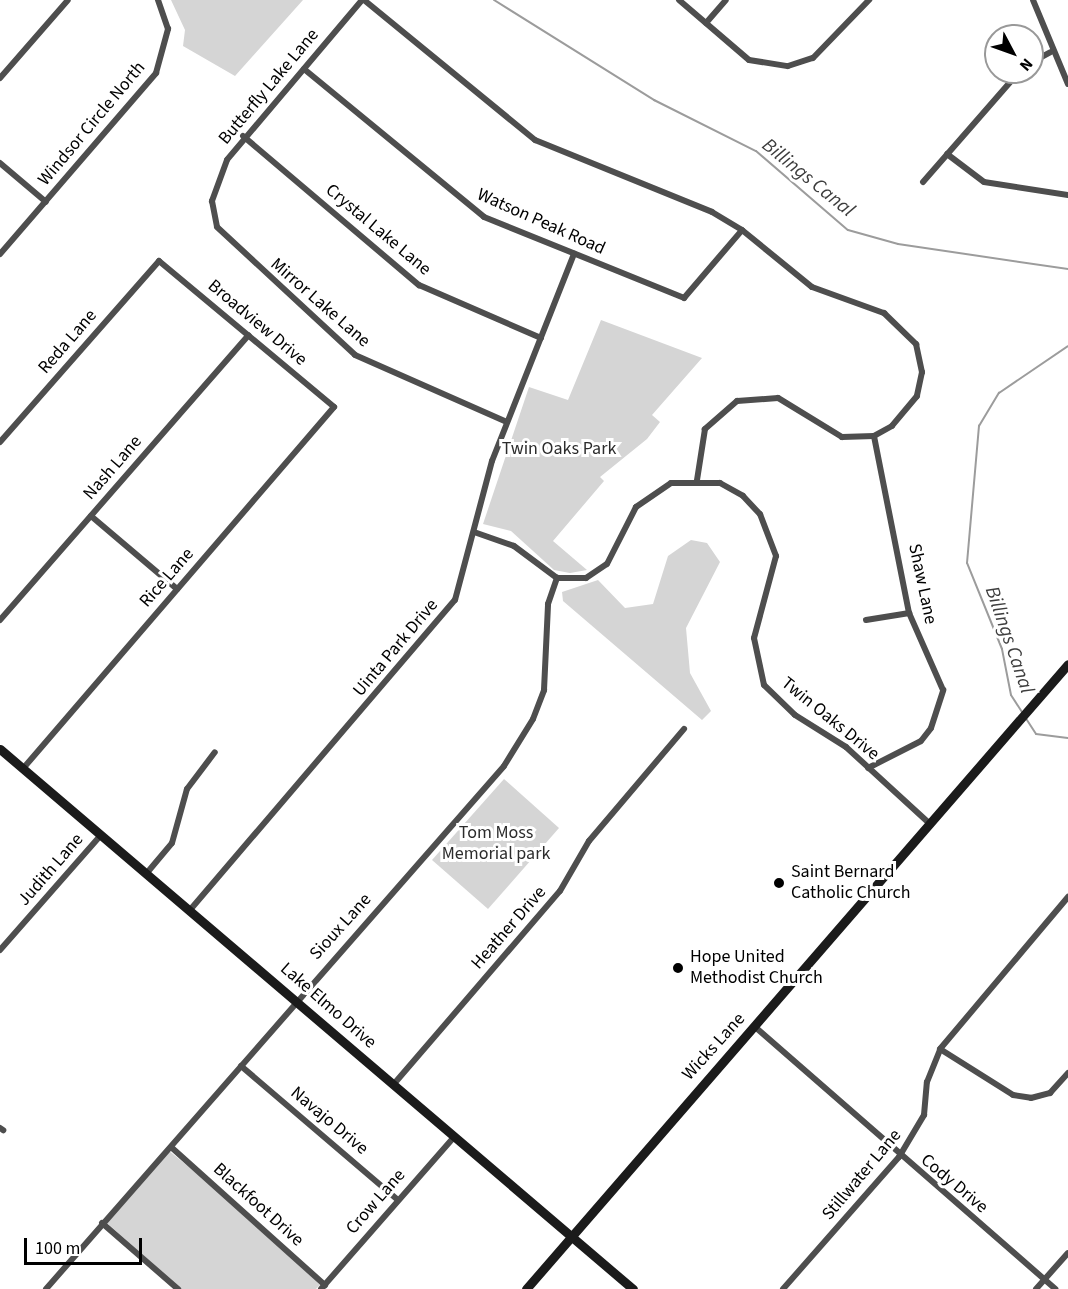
<!DOCTYPE html>
<style>
body{margin:0}
#map{position:relative;width:1068px;height:1289px;overflow:hidden;background:#fff;font-family:"Source Sans 3",sans-serif}
div>[style]{position:absolute}
.green>*{inset:0;background:#d5d5d5}
.stream>*{height:2px;margin:-1px;padding:0 1px;transform-origin:1px;border-radius:1px;background:#9c9c9c}
.street>*{height:6px;margin:-3px;padding:0 3px;transform-origin:3px;border-radius:3px;background:#4e4e4e}
.secondary>*{height:9px;margin:-4.5px;padding:0 4.5px;transform-origin:4.5px;border-radius:4.5px;background:#1b1b1b}
.dots>*{width:16px;height:16px;translate:-50% -50%;box-sizing:border-box;border:3px solid #fff;border-radius:50%}
span{translate:-50% -50%;white-space:nowrap;text-align:center;line-height:1.15;-webkit-text-stroke:6px #fff;paint-order:stroke}
.street-label{font-size:18px;color:#000}
.park-label{font-size:18px;color:#2c2c2c}
.poi-label{font-size:18px;color:#000}
.left{translate:0 -50%;text-align:left}
.water-label{font-size:20px;color:#3d3d3d;font-style:italic}
.north{position:absolute;left:984px;top:24px;width:60px;height:60px;box-sizing:border-box;background:#fff;border:2px solid #999;border-radius:50%;rotate:131deg;font-size:16px;font-weight:700;line-height:24px;text-align:center;color:#000}
.north::after{content:'';display:block;margin:auto;width:21px;height:27px;background:#000;clip-path:polygon(50% 0,100% 100%,50% 72%,0 100%)}
.scale{position:absolute;left:24px;top:1238px;width:118px;height:27px;box-sizing:border-box;border:3px solid #000;border-top:0;padding-left:8px;font-size:18px;line-height:21px;white-space:nowrap;color:#000;-webkit-text-stroke:4px #fff;paint-order:stroke}
</style>
<div id="map">
<div class="green">
<div style="clip-path:polygon(171px 0,303px 0,235px 76px,183px 46px,185px 30px)"></div>
<div style="clip-path:polygon(601px 320px,702px 358px,652px 415px,660px 422px,647px 439px,600px 477px,604px 481px,553px 541px,587px 570px,570px 573px,554px 570px,511px 531px,483px 524px,529px 387px,568px 400px)"></div>
<div style="clip-path:polygon(691px 540px,707px 543px,720px 562px,686px 628px,690px 673px,711px 711px,702px 720px,563px 601px,562px 592px,598px 580px,625px 608px,653px 604px,668px 556px)"></div>
<div style="clip-path:polygon(504px 779px,559px 828px,488px 909px,432px 860px)"></div>
<div style="clip-path:polygon(168px 1150px,238px 1207px,320px 1285px,316px 1289px,181px 1289px,107px 1223px)"></div>
</div>
<div class="stream">
<div style="left:494px;top:0;width:189px;rotate:32deg"></div>
<div style="left:654px;top:100px;width:114px;rotate:26.6deg"></div>
<div style="left:756px;top:151px;width:121px;rotate:40.7deg"></div>
<div style="left:848px;top:230px;width:52px;rotate:15.6deg"></div>
<div style="left:898px;top:244px;width:172px;rotate:8.4deg"></div>
<div style="left:1022px;top:712px;width:20px;rotate:-123deg"></div>
<div style="left:1011px;top:695px;width:47px;rotate:-101.1deg"></div>
<div style="left:1002px;top:649px;width:93px;rotate:-112.1deg"></div>
<div style="left:967px;top:563px;width:138px;rotate:-85deg"></div>
<div style="left:979px;top:426px;width:39px;rotate:-59deg"></div>
<div style="left:999px;top:393px;width:83px;rotate:-34.3deg"></div>
<div style="left:1025px;top:717px;width:20px;rotate:57deg"></div>
<div style="left:1036px;top:734px;width:32px;rotate:7deg"></div>
</div>
<div class="street">
<div style="left:362px;top:0;width:209px;rotate:130.2deg"></div>
<div style="left:227px;top:160px;width:44px;rotate:110.1deg"></div>
<div style="left:212px;top:201px;width:26px;rotate:79deg"></div>
<div style="left:217px;top:227px;width:188px;rotate:42.8deg"></div>
<div style="left:355px;top:355px;width:166px;rotate:23.8deg"></div>
<div style="left:364px;top:0;width:221px;rotate:39.3deg"></div>
<div style="left:535px;top:140px;width:191px;rotate:22.1deg"></div>
<div style="left:712px;top:212px;width:35px;rotate:31deg"></div>
<div style="left:679px;top:0;width:92px;rotate:40.6deg"></div>
<div style="left:749px;top:60px;width:39px;rotate:9deg"></div>
<div style="left:788px;top:66px;width:26px;rotate:-18deg"></div>
<div style="left:813px;top:58px;width:81px;rotate:-46deg"></div>
<div style="left:1033px;top:0;width:91px;rotate:67.4deg"></div>
<div style="left:706px;top:23px;width:30px;rotate:-49deg"></div>
<div style="left:1032px;top:62px;width:21px;rotate:-28deg"></div>
<div style="left:304px;top:69px;width:233px;rotate:39.4deg"></div>
<div style="left:484px;top:217px;width:216px;rotate:22deg"></div>
<div style="left:684px;top:298px;width:89px;rotate:-49.5deg"></div>
<div style="left:742px;top:230px;width:90px;rotate:39.2deg"></div>
<div style="left:812px;top:287px;width:77px;rotate:19.9deg"></div>
<div style="left:884px;top:313px;width:45px;rotate:44.1deg"></div>
<div style="left:916px;top:344px;width:29px;rotate:78deg"></div>
<div style="left:922px;top:372px;width:25px;rotate:102deg"></div>
<div style="left:917px;top:396px;width:39px;rotate:130deg"></div>
<div style="left:892px;top:426px;width:21px;rotate:151deg"></div>
<div style="left:874px;top:436px;width:32px;rotate:178deg"></div>
<div style="left:842px;top:437px;width:75px;rotate:-148.6deg"></div>
<div style="left:778px;top:398px;width:41px;rotate:175.8deg"></div>
<div style="left:737px;top:401px;width:43px;rotate:138.8deg"></div>
<div style="left:705px;top:429px;width:52px;rotate:98.9deg"></div>
<div style="left:0;top:78px;width:103px;rotate:-48.9deg"></div>
<div style="left:243px;top:136px;width:231px;rotate:40.3deg"></div>
<div style="left:419px;top:285px;width:133px;rotate:23.5deg"></div>
<div style="left:947px;top:154px;width:46px;rotate:37.1deg"></div>
<div style="left:984px;top:182px;width:85px;rotate:8.8deg"></div>
<div style="left:0;top:163px;width:60px;rotate:40.3deg"></div>
<div style="left:923px;top:182px;width:146px;rotate:-48.9deg"></div>
<div style="left:0;top:254px;width:239px;rotate:-49.2deg"></div>
<div style="left:156px;top:73px;width:46px;rotate:-74.7deg"></div>
<div style="left:168px;top:29px;width:31px;rotate:-109deg"></div>
<div style="left:0;top:442px;width:241px;rotate:-48.7deg"></div>
<div style="left:159px;top:261px;width:228px;rotate:39.8deg"></div>
<div style="left:334px;top:407px;width:476px;rotate:130.7deg"></div>
<div style="left:91px;top:516px;width:113px;rotate:40.3deg"></div>
<div style="left:474px;top:532px;width:42px;rotate:19.3deg"></div>
<div style="left:514px;top:546px;width:54px;rotate:36.7deg"></div>
<div style="left:557px;top:578px;width:29px"></div>
<div style="left:586px;top:578px;width:25px;rotate:-34deg"></div>
<div style="left:607px;top:564px;width:64px;rotate:-63deg"></div>
<div style="left:636px;top:507px;width:42px;rotate:-34.4deg"></div>
<div style="left:671px;top:483px;width:49px"></div>
<div style="left:720px;top:483px;width:26px;rotate:29deg"></div>
<div style="left:743px;top:496px;width:25px;rotate:47deg"></div>
<div style="left:760px;top:514px;width:45px;rotate:69.1deg"></div>
<div style="left:776px;top:556px;width:85px;rotate:105deg"></div>
<div style="left:754px;top:638px;width:48px;rotate:78deg"></div>
<div style="left:764px;top:685px;width:43px;rotate:44.1deg"></div>
<div style="left:795px;top:715px;width:60px;rotate:32.1deg"></div>
<div style="left:846px;top:747px;width:114px;rotate:42.5deg"></div>
<div style="left:0;top:620px;width:378px;rotate:-48.9deg"></div>
<div style="left:866px;top:620px;width:44px;rotate:-9.2deg"></div>
<div style="left:868px;top:768px;width:59px;rotate:-27deg"></div>
<div style="left:921px;top:741px;width:16px;rotate:-52deg"></div>
<div style="left:931px;top:728px;width:40px;rotate:-72deg"></div>
<div style="left:943px;top:690px;width:84px;rotate:-113.8deg"></div>
<div style="left:909px;top:613px;width:180px;rotate:-101.2deg"></div>
<div style="left:146px;top:874px;width:40px;rotate:-50deg"></div>
<div style="left:172px;top:843px;width:56px;rotate:-74.5deg"></div>
<div style="left:187px;top:789px;width:46px;rotate:-52.9deg"></div>
<div style="left:190px;top:910px;width:408px;rotate:-49.5deg"></div>
<div style="left:455px;top:600px;width:144px;rotate:-75.1deg"></div>
<div style="left:492px;top:461px;width:223px;rotate:-68.4deg"></div>
<div style="left:0;top:950px;width:152px;rotate:-48.7deg"></div>
<div style="left:754px;top:1026px;width:400px;rotate:41.1deg"></div>
<div style="left:940px;top:1049px;width:86px;rotate:32.2deg"></div>
<div style="left:1013px;top:1095px;width:18px;rotate:9deg"></div>
<div style="left:1031px;top:1098px;width:20px;rotate:-15deg"></div>
<div style="left:1050px;top:1093px;width:27px;rotate:-48deg"></div>
<div style="left:241px;top:1066px;width:206px;rotate:40.5deg"></div>
<div style="left:393px;top:1085px;width:256px;rotate:-49.3deg"></div>
<div style="left:560px;top:891px;width:58px;rotate:-59.9deg"></div>
<div style="left:589px;top:841px;width:147px;rotate:-49.7deg"></div>
<div style="left:0;top:1128px;width:4px;rotate:34deg"></div>
<div style="left:171px;top:1147px;width:207px;rotate:41.9deg"></div>
<div style="left:102px;top:1223px;width:101px;rotate:41deg"></div>
<div style="left:46px;top:1289px;width:695px;rotate:-48.79deg"></div>
<div style="left:504px;top:766px;width:55px;rotate:-58.3deg"></div>
<div style="left:533px;top:719px;width:31px;rotate:-69deg"></div>
<div style="left:544px;top:690px;width:86px;rotate:-87.3deg"></div>
<div style="left:548px;top:604px;width:28px;rotate:-71deg"></div>
<div style="left:321px;top:1289px;width:203px;rotate:-48.8deg"></div>
<div style="left:783px;top:1289px;width:176px;rotate:-48.7deg"></div>
<div style="left:899px;top:1157px;width:49px;rotate:-59.2deg"></div>
<div style="left:924px;top:1115px;width:33px;rotate:-85deg"></div>
<div style="left:927px;top:1082px;width:35px;rotate:-68deg"></div>
<div style="left:940px;top:1049px;width:199px;rotate:-49.9deg"></div>
<div style="left:1036px;top:1289px;width:48px;rotate:-48.4deg"></div>
</div>
<div class="secondary">
<div style="left:0;top:749px;width:832px;rotate:40.47deg"></div>
<div style="left:526px;top:1289px;width:827px;rotate:-49.07deg"></div>
</div>
<div class="dots">
<div style="left:779px;top:883px;background:#000"></div>
<div style="left:678px;top:968px;background:#000"></div>
</div>
<div class="street-label">
<span style="left:269px;top:87px;rotate:-50deg">Butterfly Lake Lane</span>
<span style="left:92px;top:124px;rotate:-50deg">Windsor Circle North</span>
<span style="left:541px;top:222px;rotate:24deg">Watson Peak Road</span>
<span style="left:378px;top:230px;rotate:40deg">Crystal Lake Lane</span>
<span style="left:320px;top:303px;rotate:41deg">Mirror Lake Lane</span>
<span style="left:257px;top:323px;rotate:40deg">Broadview Drive</span>
<span style="left:68px;top:342px;rotate:-49deg">Reda Lane</span>
<span style="left:113px;top:468px;rotate:-49deg">Nash Lane</span>
<span style="left:167px;top:578px;rotate:-49deg">Rice Lane</span>
<span style="left:922px;top:584px;rotate:78deg">Shaw Lane</span>
<span style="left:396px;top:648px;rotate:-50deg">Uinta Park Drive</span>
<span style="left:830px;top:719px;rotate:39deg">Twin Oaks Drive</span>
<span style="left:51px;top:870px;rotate:-49deg">Judith Lane</span>
<span style="left:341px;top:927px;rotate:-48deg">Sioux Lane</span>
<span style="left:509px;top:928px;rotate:-49deg">Heather Drive</span>
<span style="left:328px;top:1006px;rotate:41deg">Lake Elmo Drive</span>
<span style="left:714px;top:1047px;rotate:-48deg">Wicks Lane</span>
<span style="left:329px;top:1121px;rotate:40deg">Navajo Drive</span>
<span style="left:862px;top:1175px;rotate:-50deg">Stillwater Lane</span>
<span style="left:954px;top:1184px;rotate:40deg">Cody Drive</span>
<span style="left:376px;top:1202px;rotate:-49deg">Crow Lane</span>
<span style="left:258px;top:1205px;rotate:42deg">Blackfoot Drive</span>
</div>
<div class="park-label">
<span style="left:559px;top:449px">Twin Oaks Park</span>
<span style="left:496px;top:844px">Tom Moss<br>Memorial park</span>
</div>
<div class="poi-label">
<span class="left" style="left:791px;top:883px">Saint Bernard<br>Catholic Church</span>
<span class="left" style="left:690px;top:968px">Hope United<br>Methodist Church</span>
</div>
<div class="water-label">
<span style="left:808px;top:178px;rotate:39deg">Billings Canal</span>
<span style="left:1009px;top:640px;rotate:71deg">Billings Canal</span>
</div>
<div class="north">N</div>
<div class="scale">100 m</div>
</div>
